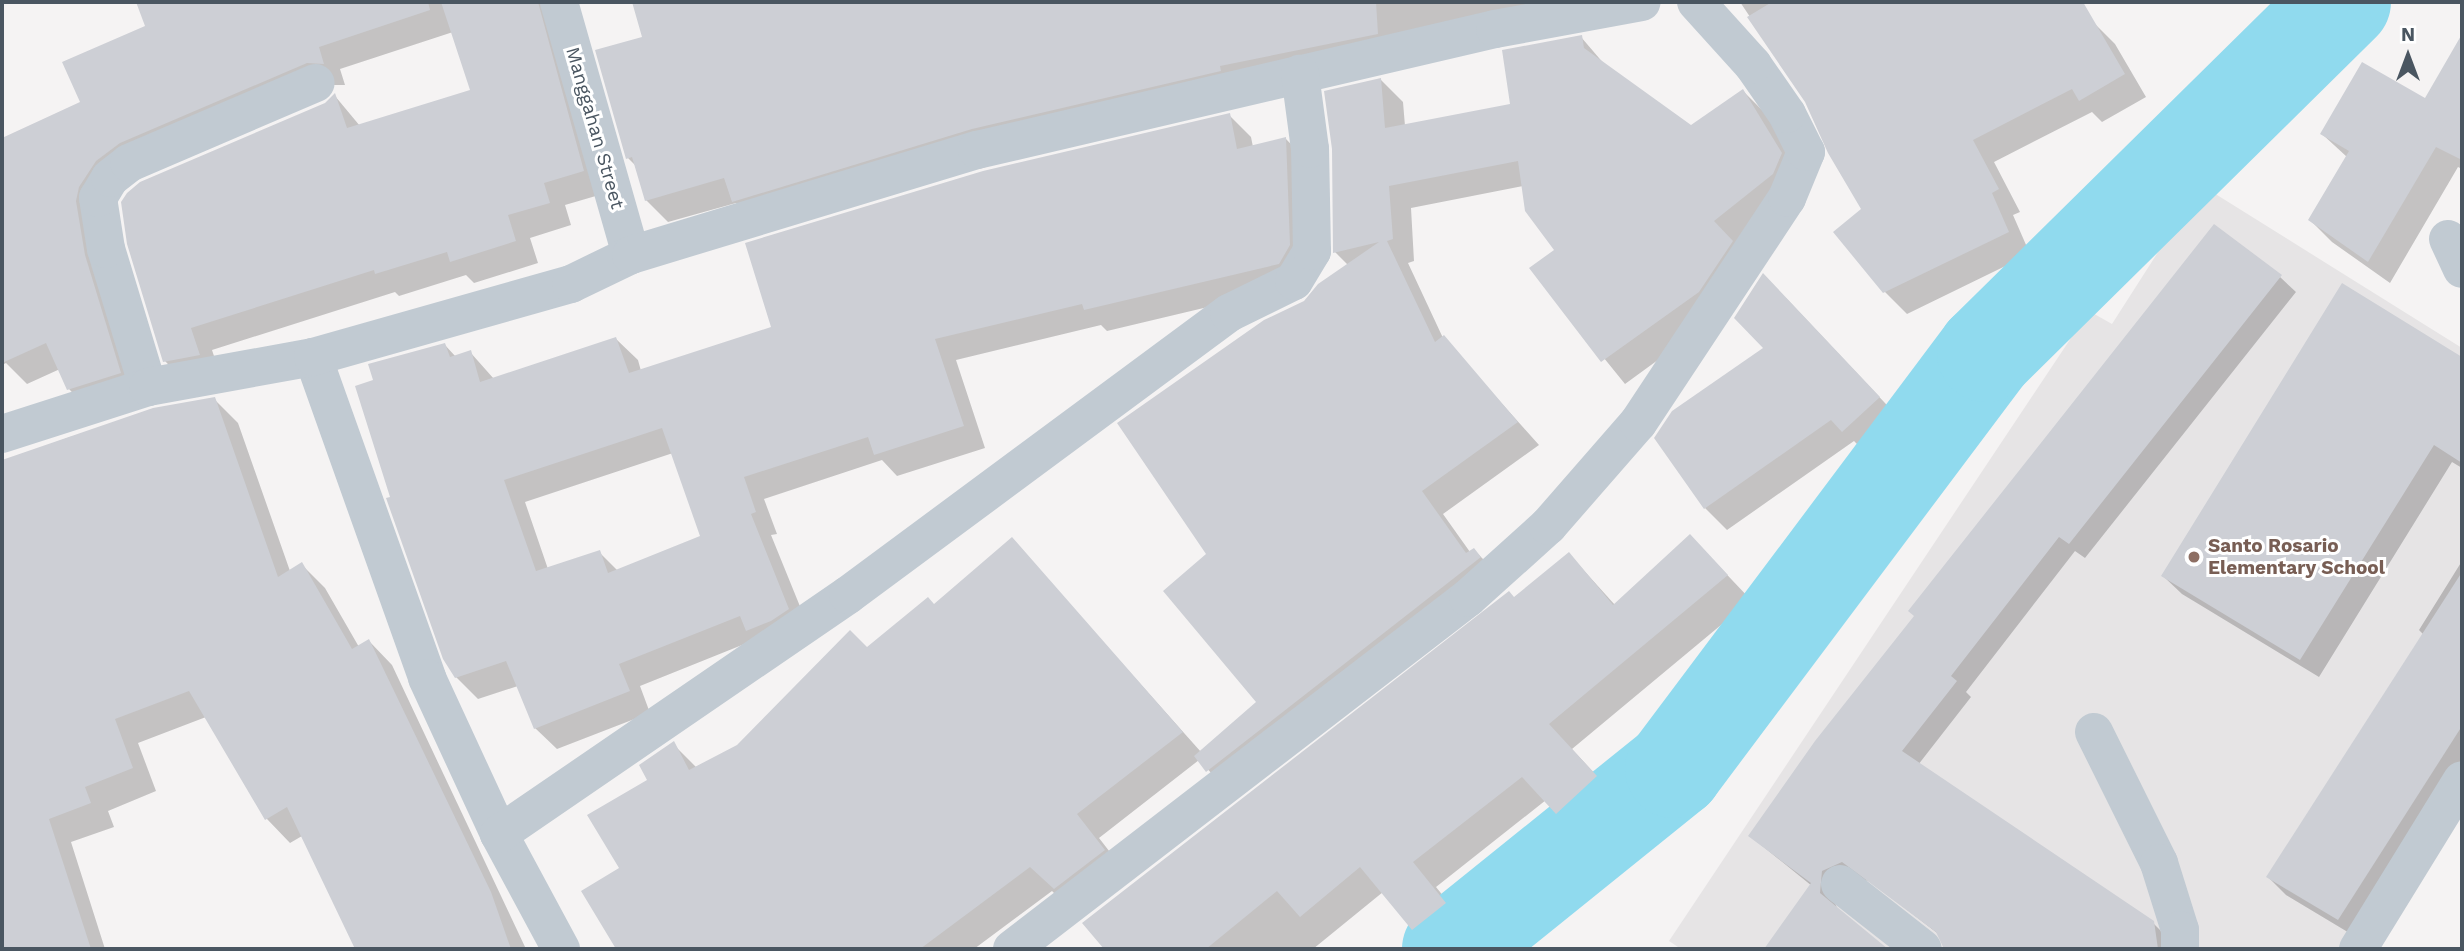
<!DOCTYPE html>
<style>
body{margin:0}
#map{position:relative;width:2464px;height:951px;overflow:hidden;background:#f5f3f3;font-family:"Work Sans",sans-serif}
div>[style]{position:absolute}
.education>*{inset:0;background:#e6e4e5}
.shadow>*{inset:0;background:#0003}
.river>*{height:98px;margin:-49px;padding:0 49px;transform-origin:49px;border-radius:49px;background:#90daee}
.building>*{inset:0;background:#cdcfd5}
.minor>*{height:38px;margin:-19px;padding:0 19px;transform-origin:19px;border-radius:19px;background:#c1cad2}
.dots>*{width:19px;height:19px;translate:-50% -50%;box-sizing:border-box;border:4px solid #fff;border-radius:50%}
span{translate:-50% -50%;white-space:nowrap;text-align:center;line-height:1.15;-webkit-text-stroke:6px #fff;paint-order:stroke}
.street-label{font-size:19px;color:#4a5661}
.education-label{font-size:19px;color:#785e54;font-weight:700}
.left{translate:0 -50%;text-align:left}
.frame{position:absolute;inset:0;border:4px solid #4a5661;pointer-events:none}
.north{position:absolute;left:2373px;top:21px;width:70px;height:70px;-webkit-text-stroke:5px #fff;paint-order:stroke;rotate:0deg;font-size:19px;font-weight:700;line-height:28px;text-align:center;color:#4a5661}
.north::after{content:'';display:block;margin:auto;width:24px;height:32px;background:#4a5661;clip-path:polygon(50% 0,100% 100%,50% 72%,0 100%)}
</style>
<div id="map">
<div class="education">
<div style="clip-path:polygon(2201px 185px,2462px 348px,2462px 766px,2348px 949px,1681px 949px,1669px 941px,2089px 311px,2112px 324px)"></div>
</div>
<div class="shadow">
<div style="clip-path:polygon(138px 2px,557px 2px,606px 193px,565px 205px,571px 225px,530px 238px,538px 263px,474px 283px,466px 275px,399px 296px,395px 292px,212px 350px,221px 377px,187px 384px,165px 361px,326px 105px,335px 96px,360px 126px,472px 92px,453px 32px,340px 69px,345px 85px,331px 85px,143px 165px,101px 210px,142px 395px,91px 412px,69px 389px,60px 369px,27px 384px,6px 363px,2px 365px,2px 140px,83px 103px,147px 27px)"></div>
<div style="clip-path:polygon(634px 2px,1596px 2px,755px 223px,736px 203px,668px 222px,646px 200px,637px 167px,628px 158px,644px 38px)"></div>
<div style="clip-path:polygon(1740px 2px,2018px 2px,2042px 50px,2093px 22px,2115px 44px,2146px 97px,2102px 122px,2092px 112px,1994px 162px,2020px 212px,2013px 215px,2030px 254px,1907px 314px,1885px 292px,1863px 209px,1808px 103px)"></div>
<div style="clip-path:polygon(1581px 37px,1605px 65px,1691px 127px,1743px 91px,1765px 113px,1804px 177px,1721px 314px,1625px 384px,1531px 268px,1556px 250px,1523px 186px,1411px 208px,1414px 261px,1408px 263px,1443px 338px,1539px 445px,1443px 514px,1470px 552px,1474px 550px,1496px 572px,1230px 793px,1199px 760px,1099px 838px,1127px 874px,1075px 914px,1052px 891px,974px 949px,618px 949px,584px 891px,622px 869px,649px 781px,673px 744px,696px 767px,738px 746px,867px 650px,935px 606px,1012px 540px,1201px 752px,1259px 702px,1209px 555px,1305px 302px,1348px 265px,1335px 252px,1381px 80px,1403px 102px,1405px 126px,1512px 106px)"></div>
<div style="clip-path:polygon(2456px 48px,2462px 51px,2462px 169px,2458px 167px,2390px 283px,2332px 242px,2310px 220px,2347px 157px,2322px 134px,2425px 100px)"></div>
<div style="clip-path:polygon(evenodd,1229px 115px,1251px 137px,1253px 147px,1286px 139px,1307px 161px,1300px 285px,1107px 331px,1101px 325px,956px 360px,985px 448px,897px 476px,882px 460px,764px 499px,777px 534px,771px 535px,810px 631px,757px 639px,640px 686px,650px 713px,557px 749px,535px 728px,518px 686px,478px 699px,456px 677px,392px 498px,375px 381px,444px 344px,456px 357px,470px 352px,494px 379px,616px 339px,638px 360px,641px 371px,774px 328px,1229px 115px,673px 453px,703px 537px,618px 571px,599px 552px,548px 569px,525px 502px,673px 453px)"></div>
<div style="clip-path:polygon(2280px 277px,2296px 292px,2085px 558px,2075px 551px,1966px 692px,1971px 697px,1918px 765px,2153px 923px,2169px 939px,2171px 949px,1946px 949px,1941px 936px,1870px 881px,1848px 878px,1833px 898px,1839px 913px,1885px 949px,1767px 949px,1812px 886px,1750px 836px)"></div>
<div style="clip-path:polygon(2343px 286px,2462px 359px,2462px 468px,2452px 462px,2319px 677px,2182px 594px,2163px 576px)"></div>
<div style="clip-path:polygon(1786px 298px,1901px 420px,1866px 453px,1854px 441px,1727px 530px,1705px 508px)"></div>
<div style="clip-path:polygon(214px 399px,238px 423px,290px 571px,302px 565px,325px 588px,359px 647px,369px 641px,392px 665px,526px 949px,357px 949px,302px 836px,290px 843px,267px 819px,206px 717px,138px 743px,156px 791px,108px 811px,114px 827px,71px 842px,105px 949px,2px 949px,2px 462px,70px 437px)"></div>
<div style="clip-path:polygon(1569px 554px,1615px 605px,1714px 561px,1751px 600px,1572px 749px,1620px 801px,1581px 836px,1546px 800px,1436px 887px,1469px 928px,1442px 949px,1434px 949px,1383px 892px,1313px 949px,1128px 949px,1207px 899px,1514px 599px)"></div>
<div style="clip-path:polygon(2462px 561px,2462px 772px,2356px 937px,2286px 895px,2268px 877px,2424px 635px,2419px 630px)"></div>
</div>
<div class="river">
<div style="left:1451px;top:949px;width:287px;rotate:-38.9deg"></div>
<div style="left:1674px;top:769px;width:520px;rotate:-53.13deg"></div>
<div style="left:1986px;top:353px;width:500px;rotate:-44.6deg"></div>
</div>
<div class="building">
<div style="clip-path:polygon(136px 2px,428px 2px,430px 10px,319px 47px,324px 64px,307px 63px,120px 143px,96px 161px,79px 187px,76px 201px,85px 255px,121px 373px,67px 390px,46px 343px,2px 363px,2px 138px,80px 102px,62px 62px,145px 26px)"></div>
<div style="clip-path:polygon(441px 2px,538px 2px,584px 171px,544px 183px,550px 203px,508px 215px,516px 241px,450px 262px,447px 252px,375px 274px,374px 270px,191px 328px,200px 355px,163px 362px,127px 244px,121px 202px,127px 193px,140px 182px,325px 103px,335px 93px,347px 128px,470px 90px)"></div>
<div style="clip-path:polygon(632px 2px,1376px 2px,1378px 34px,1220px 66px,1221px 71px,972px 129px,732px 202px,724px 178px,645px 201px,632px 157px,626px 159px,595px 50px,642px 37px)"></div>
<div style="clip-path:polygon(1772px 2px,2083px 2px,2125px 74px,2079px 101px,2072px 89px,1973px 140px,1999px 189px,1992px 193px,2009px 232px,1883px 293px,1833px 232px,1861px 209px,1828px 153px,1805px 102px,1747px 17px)"></div>
<div style="clip-path:polygon(2462px 34px,2462px 160px,2436px 147px,2368px 262px,2308px 220px,2349px 151px,2320px 134px,2362px 62px,2425px 98px)"></div>
<div style="clip-path:polygon(1582px 35px,1584px 48px,1691px 125px,1743px 89px,1782px 153px,1773px 174px,1714px 221px,1733px 241px,1699px 292px,1601px 362px,1529px 268px,1554px 250px,1525px 211px,1518px 161px,1389px 186px,1393px 239px,1387px 241px,1435px 342px,1444px 335px,1518px 422px,1422px 491px,1466px 553px,1474px 548px,1481px 557px,1206px 772px,1194px 756px,1256px 702px,1163px 591px,1206px 554px,1117px 423px,1264px 320px,1304px 301px,1318px 284px,1379px 242px,1333px 253px,1332px 149px,1324px 91px,1381px 78px,1385px 128px,1510px 104px,1502px 50px)"></div>
<div style="clip-path:polygon(evenodd,1230px 113px,1237px 149px,1286px 137px,1290px 245px,1279px 264px,1084px 310px,1082px 304px,935px 339px,964px 426px,874px 455px,868px 437px,744px 477px,756px 512px,751px 514px,789px 609px,771px 621px,746px 631px,740px 616px,619px 664px,630px 691px,534px 729px,506px 661px,455px 678px,443px 659px,386px 498px,390px 497px,355px 386px,373px 380px,368px 364px,445px 343px,450px 357px,471px 350px,480px 382px,616px 337px,629px 373px,771px 327px,745px 243px,983px 171px,1230px 113px,662px 428px,700px 536px,608px 573px,600px 550px,536px 571px,504px 480px,662px 428px)"></div>
<div style="clip-path:polygon(2214px 224px,2282px 275px,2069px 544px,2059px 537px,1951px 676px,1957px 681px,1902px 751px,2154px 921px,2158px 949px,1944px 949px,1936px 932px,1842px 862px,1822px 871px,1820px 893px,1888px 949px,1764px 949px,1811px 883px,1748px 836px,1815px 741px,1914px 616px,1908px 611px)"></div>
<div style="clip-path:polygon(1763px 273px,1880px 397px,1842px 432px,1831px 420px,1704px 509px,1654px 438px,1672px 411px,1763px 348px,1734px 318px)"></div>
<div style="clip-path:polygon(2342px 283px,2462px 357px,2462px 463px,2434px 445px,2300px 660px,2161px 576px)"></div>
<div style="clip-path:polygon(215px 397px,278px 577px,302px 562px,352px 649px,369px 639px,491px 892px,511px 949px,355px 949px,287px 807px,265px 820px,189px 691px,115px 719px,133px 768px,85px 787px,91px 803px,49px 819px,91px 949px,2px 949px,2px 460px,153px 408px)"></div>
<div style="clip-path:polygon(1690px 534px,1728px 575px,1549px 724px,1597px 776px,1556px 814px,1522px 777px,1413px 862px,1446px 903px,1412px 930px,1360px 867px,1300px 917px,1277px 891px,1206px 949px,1104px 949px,1082px 923px,1509px 591px,1514px 597px,1569px 552px,1613px 605px)"></div>
<div style="clip-path:polygon(1012px 537px,1183px 732px,1077px 814px,1105px 850px,1054px 889px,1030px 867px,920px 949px,616px 949px,581px 891px,619px 868px,587px 815px,647px 780px,639px 765px,674px 741px,689px 770px,737px 745px,850px 630px,867px 647px,928px 597px,934px 604px)"></div>
<div style="clip-path:polygon(2462px 572px,2462px 726px,2338px 920px,2266px 877px)"></div>
</div>
<div class="minor">
<div style="left:559px;top:2px;width:263px;rotate:74.1deg"></div>
<div style="left:2448px;top:239px;width:33px;rotate:65deg"></div>
<div style="left:313px;top:357px;width:341px;rotate:70.4deg"></div>
<div style="left:427px;top:678px;width:172px;rotate:65.2deg"></div>
<div style="left:499px;top:834px;width:131px;rotate:61.7deg"></div>
<div style="left:148px;top:387px;width:144px;rotate:-106.9deg"></div>
<div style="left:106px;top:249px;width:52px;rotate:-98.9deg"></div>
<div style="left:98px;top:198px;width:23px;rotate:-59deg"></div>
<div style="left:110px;top:178px;width:24px;rotate:-38deg"></div>
<div style="left:129px;top:163px;width:203px;rotate:-23.2deg"></div>
<div style="left:2px;top:434px;width:153px;rotate:-17.8deg"></div>
<div style="left:148px;top:387px;width:168px;rotate:-10.3deg"></div>
<div style="left:313px;top:357px;width:268px;rotate:-15.8deg"></div>
<div style="left:571px;top:284px;width:67px;rotate:-25.8deg"></div>
<div style="left:631px;top:255px;width:362px;rotate:-16.9deg"></div>
<div style="left:977px;top:150px;width:532px;rotate:-13.15deg"></div>
<div style="left:1495px;top:29px;width:149px;rotate:-10.4deg"></div>
<div style="left:2094px;top:732px;width:146px;rotate:63.6deg"></div>
<div style="left:2159px;top:863px;width:70px;rotate:72.6deg"></div>
<div style="left:2180px;top:930px;width:19px;rotate:90deg"></div>
<div style="left:499px;top:834px;width:423px;rotate:-34.4deg"></div>
<div style="left:848px;top:595px;width:474px;rotate:-36.5deg"></div>
<div style="left:1229px;top:313px;width:72px;rotate:-26.2deg"></div>
<div style="left:1294px;top:281px;width:35px;rotate:-59deg"></div>
<div style="left:1312px;top:251px;width:102px;rotate:-91.1deg"></div>
<div style="left:1310px;top:149px;width:76px;rotate:-97.6deg"></div>
<div style="left:1840px;top:884px;width:105px;rotate:38.1deg"></div>
<div style="left:1012px;top:949px;width:575px;rotate:-37.59deg"></div>
<div style="left:1468px;top:598px;width:108px;rotate:-42deg"></div>
<div style="left:1548px;top:526px;width:137px;rotate:-48.9deg"></div>
<div style="left:1638px;top:423px;width:270px;rotate:-56.5deg"></div>
<div style="left:1787px;top:198px;width:50px;rotate:-67.6deg"></div>
<div style="left:1806px;top:152px;width:42px;rotate:-116.6deg"></div>
<div style="left:1787px;top:114px;width:60px;rotate:-124.8deg"></div>
<div style="left:1753px;top:65px;width:85px;rotate:-132.1deg"></div>
<div style="left:2358px;top:949px;width:198px;rotate:-58.4deg"></div>
</div>
<div class="dots">
<div style="left:2194px;top:557px;background:#8d6e63"></div>
</div>
<div class="street-label">
<span style="left:595px;top:128px;rotate:74deg">Manggahan Street</span>
</div>
<div class="education-label">
<span class="left" style="left:2208px;top:557px">Santo Rosario<br>Elementary School</span>
</div>
<div class="frame"></div>
<div class="north">N</div>
</div>
